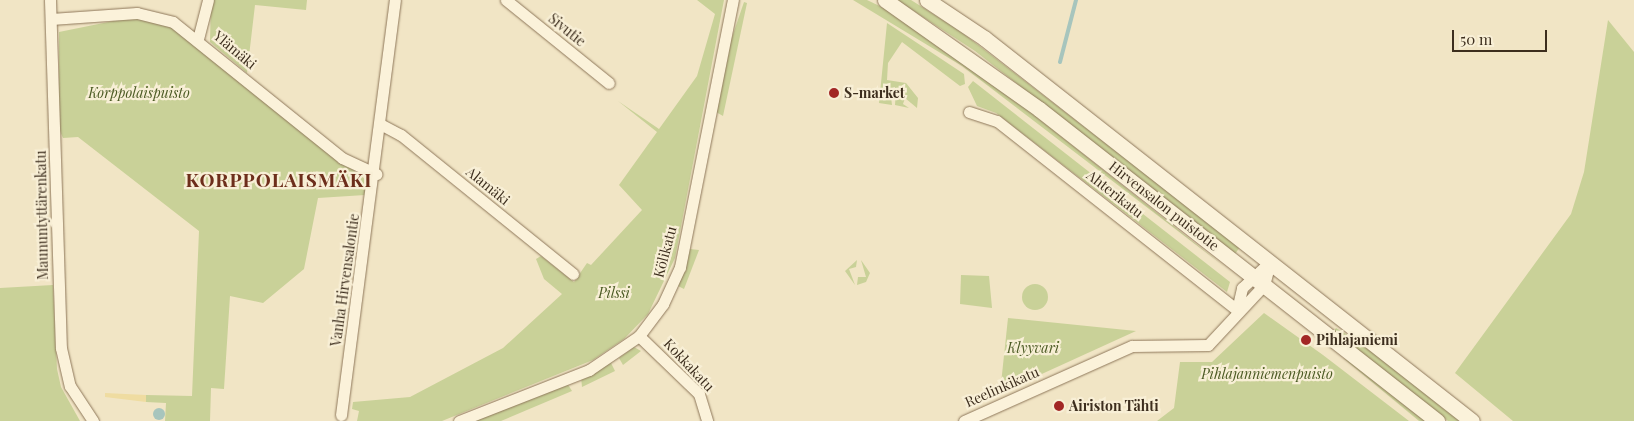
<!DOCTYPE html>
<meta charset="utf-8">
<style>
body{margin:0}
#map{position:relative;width:1634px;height:421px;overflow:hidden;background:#f1e5c5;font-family:"Playfair Display",serif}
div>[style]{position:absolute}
.green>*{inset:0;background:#c9d198}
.round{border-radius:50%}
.sand>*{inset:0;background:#efdca1}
.water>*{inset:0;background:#a7c5bd}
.stream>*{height:4px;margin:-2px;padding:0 2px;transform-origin:2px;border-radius:2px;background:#a7c5bd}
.roads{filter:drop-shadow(0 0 1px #8e775a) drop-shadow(0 0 1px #8e775a)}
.minor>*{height:11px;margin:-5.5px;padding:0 5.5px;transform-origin:5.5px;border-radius:5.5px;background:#fbf2da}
.secondary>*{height:15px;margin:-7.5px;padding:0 7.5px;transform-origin:7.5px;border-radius:7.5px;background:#fbf2da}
.dots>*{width:14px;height:14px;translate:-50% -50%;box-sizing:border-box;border:2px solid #f8efd6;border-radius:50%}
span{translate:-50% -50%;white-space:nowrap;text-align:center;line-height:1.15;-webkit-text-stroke:4.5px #f8efd6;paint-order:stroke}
.street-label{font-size:14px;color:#3d2e1e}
.park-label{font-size:14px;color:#4c5b24;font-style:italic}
.poi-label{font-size:14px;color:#3d2e1e;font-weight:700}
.left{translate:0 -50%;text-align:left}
.district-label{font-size:19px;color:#6d2e1b;font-weight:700;letter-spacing:1px}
.scale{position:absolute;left:1452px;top:30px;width:95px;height:22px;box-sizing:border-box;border:2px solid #3d2e1e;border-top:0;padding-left:6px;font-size:15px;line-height:18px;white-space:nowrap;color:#3d2e1e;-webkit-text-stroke:4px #f8efd6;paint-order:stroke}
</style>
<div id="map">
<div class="green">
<div style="clip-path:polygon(211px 0,307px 0,306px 10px,255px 5px,247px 73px,210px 42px)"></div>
<div style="clip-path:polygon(697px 0,724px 0,675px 258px,648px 314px,624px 339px,593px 360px,442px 421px,357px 421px,359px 411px,352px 409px,353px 402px,410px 397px,503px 348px,562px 294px,544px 279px,536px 259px,541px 256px,574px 282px,587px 263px,591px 265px,642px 210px,619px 185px,657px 132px,618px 101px,659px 129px,697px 76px,715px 14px)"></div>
<div style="clip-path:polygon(853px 0,867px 0,890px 11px,970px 64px,1225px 267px,962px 66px)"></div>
<div style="clip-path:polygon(897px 0,911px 0,960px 31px,1240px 247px,1235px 254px,975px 51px)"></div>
<div style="clip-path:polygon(744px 2px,747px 3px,723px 116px,716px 112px,728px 49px)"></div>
<div style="clip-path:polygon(133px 17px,169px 25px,366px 180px,365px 195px,318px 198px,304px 269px,263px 303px,230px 296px,224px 389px,211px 388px,210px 421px,165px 421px,166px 403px,146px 402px,146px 395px,192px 396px,199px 231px,78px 137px,63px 138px,59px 129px,59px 32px)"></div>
<div style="clip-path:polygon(1608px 20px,1634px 52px,1634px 421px,1513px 421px,1455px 373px,1571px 214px,1584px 172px)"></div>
<div style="clip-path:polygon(887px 23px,964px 74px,965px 84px,960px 86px,902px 42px,888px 63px,887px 80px,906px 83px,918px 98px,917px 108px,905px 98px,903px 104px,909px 108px,895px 105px,896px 90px,890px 89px,892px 105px,879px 103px)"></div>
<div style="clip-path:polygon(973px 81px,1230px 282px,1227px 292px,996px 113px,977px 106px,968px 87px)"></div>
<div style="clip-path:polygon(690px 249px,699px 250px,684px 289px,678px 286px)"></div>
<div style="clip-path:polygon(857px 260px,856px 267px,849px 269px,855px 285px,845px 271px)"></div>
<div style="clip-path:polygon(861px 260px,870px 273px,866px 282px,857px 285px,858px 277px,866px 277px)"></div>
<div style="clip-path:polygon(961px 275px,989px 276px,992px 308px,960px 304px)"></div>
<div class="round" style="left:1022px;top:284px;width:26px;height:26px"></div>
<div style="clip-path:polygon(53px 285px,57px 369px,61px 387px,80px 421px,0 421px,0 288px)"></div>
<div style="clip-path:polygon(1264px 313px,1323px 355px,1409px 421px,1157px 421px,1174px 408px,1180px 362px,1212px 362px)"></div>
<div style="clip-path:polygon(1008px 318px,1136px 331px,1000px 393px)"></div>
<div style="clip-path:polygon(1336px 328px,1371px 349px,1461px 421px,1448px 421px,1334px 331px)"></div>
<div style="clip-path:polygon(634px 347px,641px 351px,623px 365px,619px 358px)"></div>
<div style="clip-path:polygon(1343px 358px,1352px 363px,1426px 421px,1419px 421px)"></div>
<div style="clip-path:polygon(611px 363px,615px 371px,582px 387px,581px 377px)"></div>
<div style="clip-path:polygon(567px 383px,572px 391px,501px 421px,474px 421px)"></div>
</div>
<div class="sand">
<div style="clip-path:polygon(105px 393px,146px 395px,146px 402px,105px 397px)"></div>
</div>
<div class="water">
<div class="round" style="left:153px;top:408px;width:12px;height:12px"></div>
</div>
<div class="stream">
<div style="left:1060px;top:62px;width:64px;rotate:-75.5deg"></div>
</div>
<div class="roads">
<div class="minor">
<div style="left:50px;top:0;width:348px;rotate:88.2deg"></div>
<div style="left:61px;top:348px;width:39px;rotate:77deg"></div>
<div style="left:70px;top:386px;width:42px;rotate:56.7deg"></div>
<div style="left:506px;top:0;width:132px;rotate:38.9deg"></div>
<div style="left:51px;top:19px;width:86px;rotate:-4deg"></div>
<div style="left:137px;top:13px;width:37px;rotate:14deg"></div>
<div style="left:173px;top:22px;width:217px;rotate:38.8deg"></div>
<div style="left:342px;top:158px;width:38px;rotate:25deg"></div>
<div style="left:198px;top:39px;width:40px;rotate:-75.6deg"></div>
<div style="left:969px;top:112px;width:29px;rotate:18deg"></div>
<div style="left:997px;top:121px;width:305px;rotate:38.2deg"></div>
<div style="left:382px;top:125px;width:21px;rotate:28deg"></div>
<div style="left:401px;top:135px;width:221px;rotate:38.9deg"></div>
<div style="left:1237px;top:310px;width:23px;rotate:-77deg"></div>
<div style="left:1242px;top:288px;width:38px;rotate:-43deg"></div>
<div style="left:639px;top:336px;width:83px;rotate:44deg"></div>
<div style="left:699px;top:394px;width:28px;rotate:73deg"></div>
<div style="left:341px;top:415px;width:418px;rotate:-82.6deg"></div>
<div style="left:459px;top:421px;width:140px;rotate:-21.4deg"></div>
<div style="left:589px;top:370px;width:60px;rotate:-34.2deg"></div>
<div style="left:639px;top:336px;width:40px;rotate:-53deg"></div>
<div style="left:663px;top:304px;width:41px;rotate:-65.3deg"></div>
<div style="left:680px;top:267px;width:272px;rotate:-78.8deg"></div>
<div style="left:964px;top:421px;width:184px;rotate:-24.1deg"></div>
<div style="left:1132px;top:346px;width:76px;rotate:-0.8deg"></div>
<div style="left:1208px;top:345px;width:82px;rotate:-47deg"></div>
<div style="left:1264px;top:285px;width:24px;rotate:-75deg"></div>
</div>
<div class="secondary">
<div style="left:885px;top:0;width:189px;rotate:35.3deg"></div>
<div style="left:1039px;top:109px;width:506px;rotate:38.09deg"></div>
<div style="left:927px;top:0;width:69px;rotate:33.7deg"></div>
<div style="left:984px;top:38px;width:620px;rotate:38.13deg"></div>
</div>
</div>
<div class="dots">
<div style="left:834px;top:93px;background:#a22725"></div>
<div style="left:1306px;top:340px;background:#a22725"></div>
<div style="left:1059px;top:406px;background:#a22725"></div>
</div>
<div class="street-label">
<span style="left:567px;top:30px;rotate:39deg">Sivutie</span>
<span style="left:235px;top:50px;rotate:40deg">Ylämäki</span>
<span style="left:488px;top:186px;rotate:39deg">Alamäki</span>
<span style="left:1115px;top:194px;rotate:38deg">Ahterikatu</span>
<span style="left:1164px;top:206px;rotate:38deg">Hirvensalon puistotie</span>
<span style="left:42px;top:215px;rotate:-91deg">Maununtyttärenkatu</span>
<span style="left:665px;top:252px;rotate:-75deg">Kölikatu</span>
<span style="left:345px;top:280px;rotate:-82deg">Vanha Hirvensalontie</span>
<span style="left:689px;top:365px;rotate:47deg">Kokkakatu</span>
<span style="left:1002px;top:387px;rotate:-24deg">Reelinkikatu</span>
</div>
<div class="park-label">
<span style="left:139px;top:93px">Korppolaispuisto</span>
<span style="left:614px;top:293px">Pilssi</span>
<span style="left:1033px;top:348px">Klyyvari</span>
<span style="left:1267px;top:374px">Pihlajanniemenpuisto</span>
</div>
<div class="poi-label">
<span class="left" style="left:844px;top:93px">S-market</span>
<span class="left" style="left:1316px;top:340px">Pihlajaniemi</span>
<span class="left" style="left:1069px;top:406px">Airiston Tähti</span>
</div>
<div class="district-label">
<span style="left:279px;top:180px">KORPPOLAISMÄKI</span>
</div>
<div class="scale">50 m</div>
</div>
